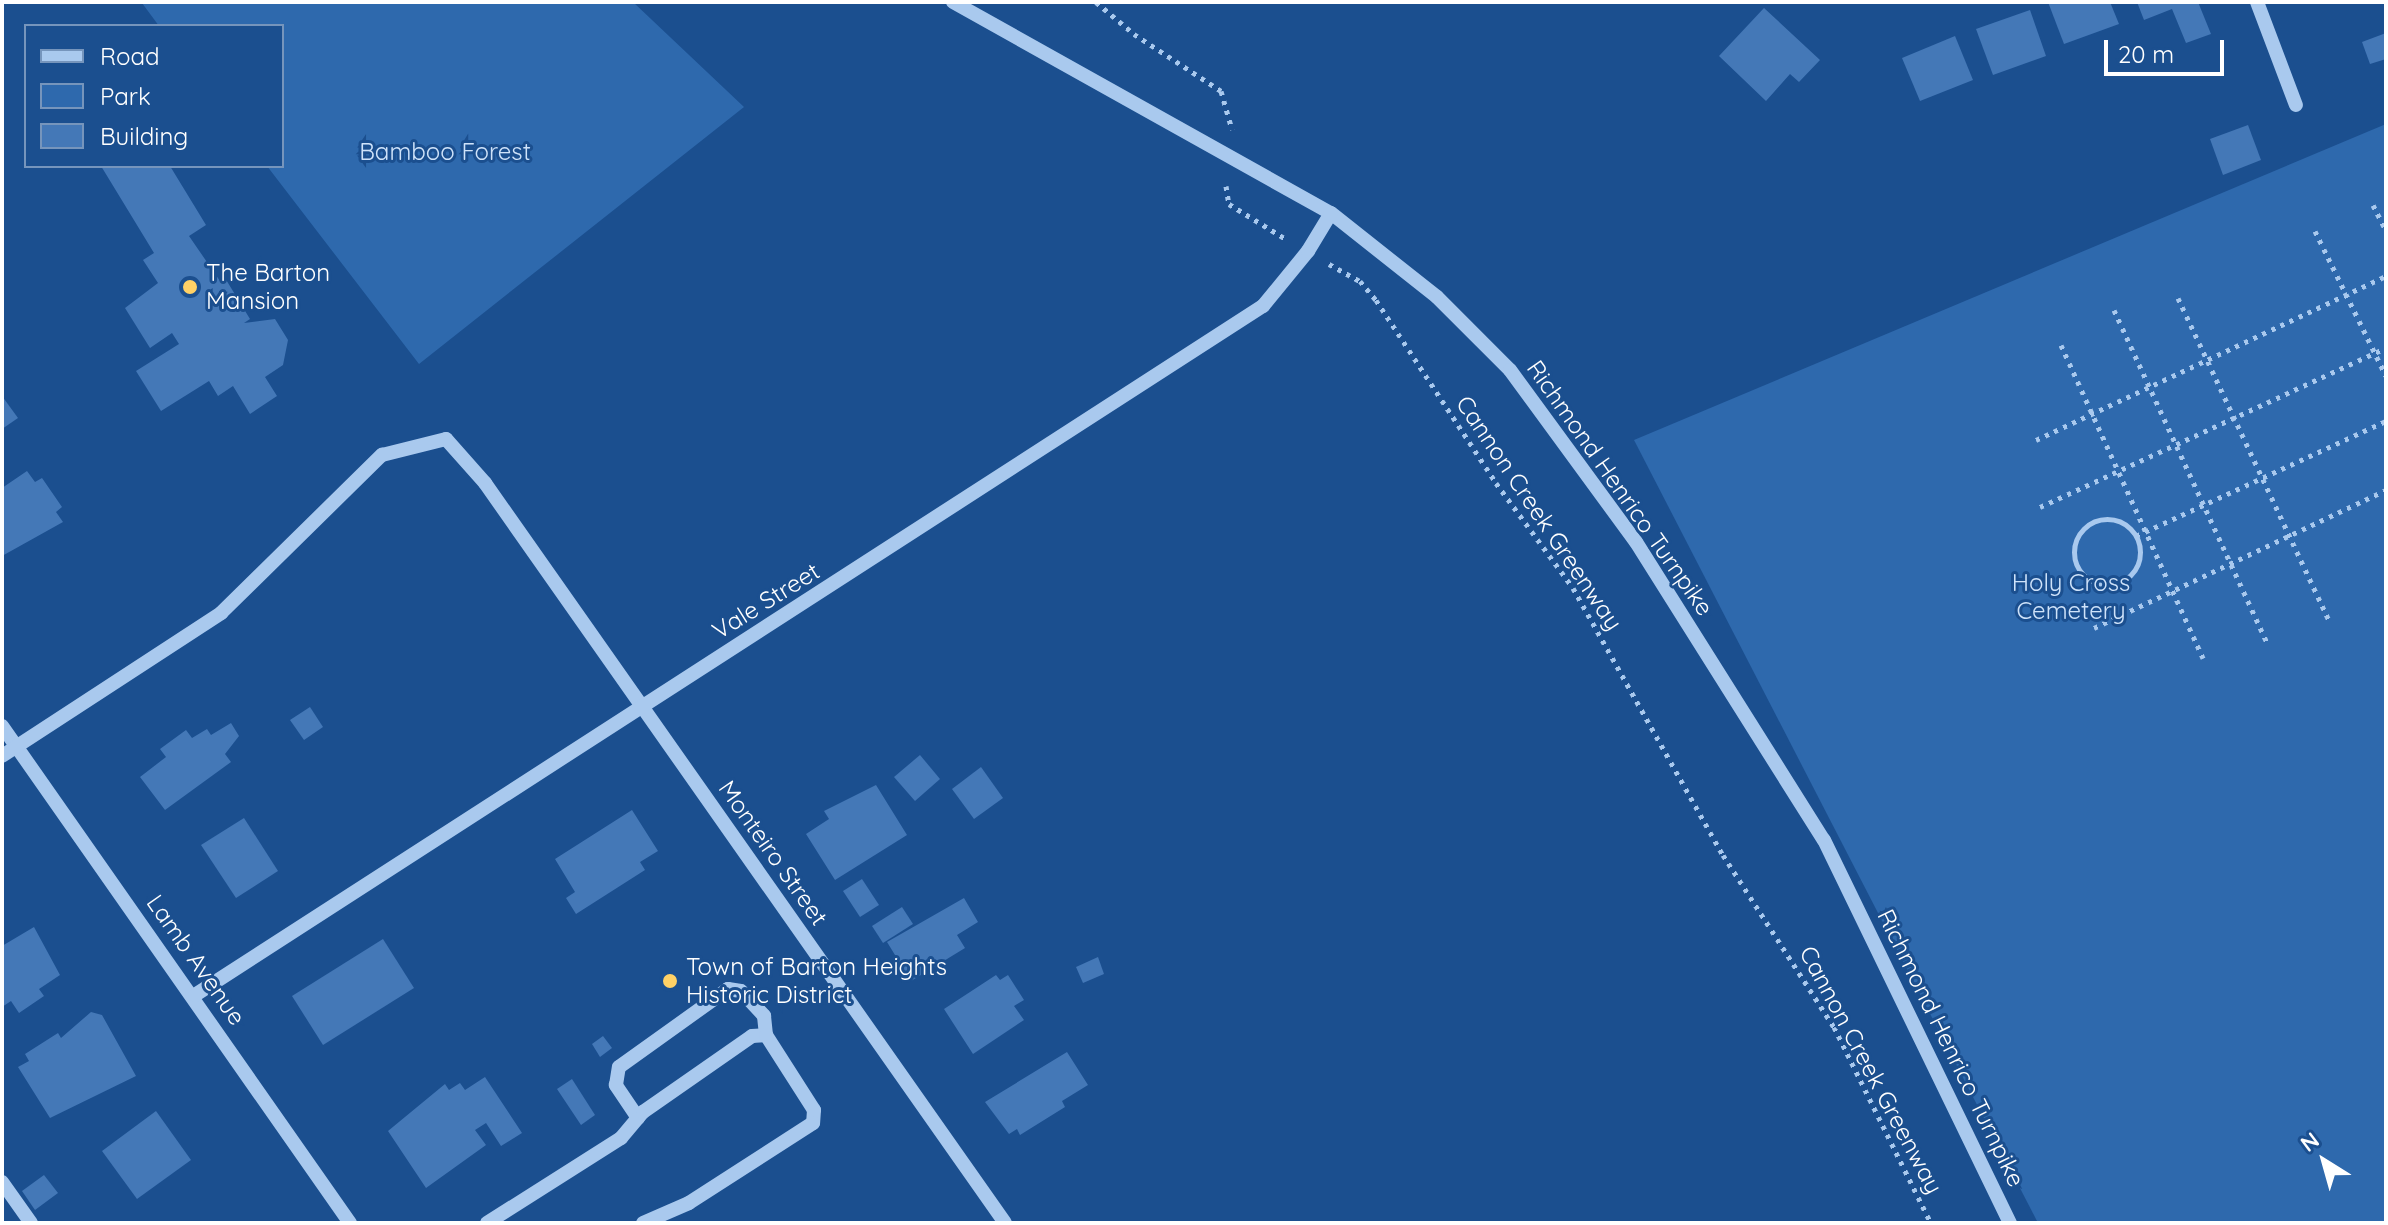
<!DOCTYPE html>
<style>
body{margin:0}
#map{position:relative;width:2388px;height:1225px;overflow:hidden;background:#1b4f8f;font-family:Quicksand,sans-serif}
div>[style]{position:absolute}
.green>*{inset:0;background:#2e69ad}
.building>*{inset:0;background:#4478b7}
.path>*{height:5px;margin-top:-2.5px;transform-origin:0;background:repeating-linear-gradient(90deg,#a9c9ee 0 4px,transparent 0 10px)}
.path>.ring{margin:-2.5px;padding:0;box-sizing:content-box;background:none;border:5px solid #a9c9ee;border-radius:50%}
.minor>*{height:14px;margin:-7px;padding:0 7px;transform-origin:7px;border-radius:7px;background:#a9c9ee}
.dots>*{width:22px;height:22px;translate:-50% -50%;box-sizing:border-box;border:4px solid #1b4f8f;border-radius:50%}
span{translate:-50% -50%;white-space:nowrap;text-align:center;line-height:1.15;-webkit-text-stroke:6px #1b4f8f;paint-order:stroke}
.park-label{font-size:24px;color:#cfe3fa}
.poi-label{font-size:24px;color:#fff}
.left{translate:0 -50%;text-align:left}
.street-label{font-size:24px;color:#fff}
.frame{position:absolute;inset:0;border:4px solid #fff;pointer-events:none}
.legend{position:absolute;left:24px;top:24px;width:260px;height:144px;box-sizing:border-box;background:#1b4f8f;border:2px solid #7695bc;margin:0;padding:10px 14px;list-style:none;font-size:24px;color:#fff}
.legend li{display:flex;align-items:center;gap:16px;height:40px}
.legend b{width:40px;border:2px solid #7695bc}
.north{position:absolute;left:2284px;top:1121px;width:80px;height:80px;-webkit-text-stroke:6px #1b4f8f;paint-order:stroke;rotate:323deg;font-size:22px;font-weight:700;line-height:32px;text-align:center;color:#fff}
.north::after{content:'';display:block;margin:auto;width:28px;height:36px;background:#fff;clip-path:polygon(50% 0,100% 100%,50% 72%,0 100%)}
.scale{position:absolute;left:2104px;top:40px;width:120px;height:36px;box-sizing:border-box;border:4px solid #fff;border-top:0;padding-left:10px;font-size:24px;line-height:28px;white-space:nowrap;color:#fff;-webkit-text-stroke:6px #1b4f8f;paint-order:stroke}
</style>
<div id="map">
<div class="green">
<div style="clip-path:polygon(633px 2px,744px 107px,419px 364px,267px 166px,282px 166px,282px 26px,159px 26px,142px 3px)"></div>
<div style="clip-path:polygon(2386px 124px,2386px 1223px,2038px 1223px,1634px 440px)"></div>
</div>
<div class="building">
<div style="clip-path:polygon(2048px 2px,2110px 2px,2119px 24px,2064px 44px)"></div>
<div style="clip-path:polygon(2137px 2px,2198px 2px,2211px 34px,2186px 43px,2172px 9px,2144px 20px)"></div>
<div style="clip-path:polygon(1764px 8px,1820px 60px,1799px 82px,1790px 74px,1766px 101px,1719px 56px)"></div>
<div style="clip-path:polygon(2030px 10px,2046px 56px,1993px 75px,1976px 29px)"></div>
<div style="clip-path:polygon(2386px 33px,2386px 59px,2370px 64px,2362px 42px)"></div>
<div style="clip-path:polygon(1955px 36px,1973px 80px,1920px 101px,1902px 58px)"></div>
<div style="clip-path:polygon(2248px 125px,2261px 160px,2223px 175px,2210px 139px)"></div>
<div style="clip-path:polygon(101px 166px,170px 166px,206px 225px,189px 236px,220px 281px,225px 278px,250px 319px,244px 323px,275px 319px,288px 340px,283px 365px,265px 377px,277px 396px,250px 414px,233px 386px,218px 396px,209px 381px,161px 411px,136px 371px,179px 344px,172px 333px,150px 348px,125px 308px,158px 283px,143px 260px,154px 253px)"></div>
<div style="clip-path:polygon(2px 396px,18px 418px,2px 429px)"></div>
<div style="clip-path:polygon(27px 471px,35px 482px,42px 478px,62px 507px,56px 512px,63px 522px,2px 556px,2px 488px)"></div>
<div style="clip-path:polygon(310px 707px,323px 727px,304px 740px,290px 720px)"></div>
<div style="clip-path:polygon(231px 723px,239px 736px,225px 754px,231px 762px,165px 810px,140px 777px,166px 757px,160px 749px,186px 730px,192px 738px,207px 729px,211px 735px)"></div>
<div style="clip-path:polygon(920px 755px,940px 779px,915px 801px,894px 777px)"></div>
<div style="clip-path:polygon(981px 767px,1003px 798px,974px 819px,952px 789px)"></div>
<div style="clip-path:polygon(876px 785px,907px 835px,835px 880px,806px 834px,829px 819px,824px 811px)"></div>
<div style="clip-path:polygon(632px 810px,658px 851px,640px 862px,645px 870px,576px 914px,566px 898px,575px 892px,555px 859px)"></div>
<div style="clip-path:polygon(244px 818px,278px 871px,236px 898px,201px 845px)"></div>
<div style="clip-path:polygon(862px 879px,879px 905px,860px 917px,843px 891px)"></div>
<div style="clip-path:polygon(964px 898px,978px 922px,957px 935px,965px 948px,911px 981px,887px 942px)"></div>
<div style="clip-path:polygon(902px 907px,913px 924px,883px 943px,872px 926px)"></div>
<div style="clip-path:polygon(34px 927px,60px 975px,39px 989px,44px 996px,19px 1013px,11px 1001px,2px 1007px,2px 946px)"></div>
<div style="clip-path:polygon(383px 939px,414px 988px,323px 1045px,292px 996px)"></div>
<div style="clip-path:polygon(1098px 957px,1104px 974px,1083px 983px,1076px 967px)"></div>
<div style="clip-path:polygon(996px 975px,1000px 980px,1008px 975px,1024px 1000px,1014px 1006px,1024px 1020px,973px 1054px,944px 1009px)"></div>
<div style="clip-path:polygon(91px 1012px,102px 1015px,136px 1076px,50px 1118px,18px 1067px,29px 1061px,25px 1054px,58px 1033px,61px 1038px)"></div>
<div style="clip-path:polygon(603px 1036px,612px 1048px,600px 1057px,592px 1044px)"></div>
<div style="clip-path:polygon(1067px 1052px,1088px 1085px,1062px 1101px,1065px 1107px,1020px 1135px,1017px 1129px,1009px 1134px,985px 1102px)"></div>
<div style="clip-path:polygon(485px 1077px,522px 1133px,501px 1146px,486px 1123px,475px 1130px,486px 1145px,426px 1188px,388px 1131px,445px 1084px,449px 1090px,460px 1083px,465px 1090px)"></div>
<div style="clip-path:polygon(572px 1079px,595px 1115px,581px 1125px,557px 1089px)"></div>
<div style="clip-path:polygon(156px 1111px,191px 1160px,137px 1199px,102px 1151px)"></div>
<div style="clip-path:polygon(44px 1175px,58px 1193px,35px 1210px,22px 1191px)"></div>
</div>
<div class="path">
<div style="left:1096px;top:2px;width:50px;rotate:40.1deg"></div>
<div style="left:1134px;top:34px;width:104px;rotate:33.2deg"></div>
<div style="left:1221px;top:91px;width:40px;rotate:74deg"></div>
<div style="left:1226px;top:186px;width:18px;rotate:81deg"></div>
<div style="left:1229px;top:204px;width:67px;rotate:31.6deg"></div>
<div style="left:2373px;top:205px;width:29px;rotate:63deg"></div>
<div style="left:2315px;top:231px;width:161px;rotate:63.9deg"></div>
<div style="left:1329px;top:264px;width:35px;rotate:29deg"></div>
<div style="left:1360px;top:281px;width:25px;rotate:50deg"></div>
<div style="left:1376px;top:300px;width:219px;rotate:56.7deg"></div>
<div style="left:1496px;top:483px;width:130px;rotate:53.7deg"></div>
<div style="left:1573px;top:588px;width:306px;rotate:60.7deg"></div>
<div style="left:1723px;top:855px;width:205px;rotate:57.2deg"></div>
<div style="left:1834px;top:1027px;width:219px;rotate:63.7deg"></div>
<div style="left:2178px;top:298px;width:358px;rotate:64.9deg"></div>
<div style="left:2114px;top:310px;width:366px;rotate:65.3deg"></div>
<div style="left:2061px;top:345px;width:344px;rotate:65.6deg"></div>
<div style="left:2036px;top:440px;width:387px;rotate:-25.1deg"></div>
<div style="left:2040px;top:507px;width:381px;rotate:-24.7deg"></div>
<div class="ring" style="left:2074px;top:519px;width:61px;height:61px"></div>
<div style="left:2136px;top:536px;width:275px;rotate:-24.7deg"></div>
<div style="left:2094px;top:628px;width:323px;rotate:-25.3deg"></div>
</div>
<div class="minor">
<div style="left:953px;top:2px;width:433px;rotate:29.2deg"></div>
<div style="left:1331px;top:213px;width:135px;rotate:38.4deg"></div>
<div style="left:1437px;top:297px;width:103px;rotate:45deg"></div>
<div style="left:1510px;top:370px;width:213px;rotate:53.8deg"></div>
<div style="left:1636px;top:542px;width:352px;rotate:57.8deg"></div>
<div style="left:1824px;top:840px;width:426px;rotate:64.1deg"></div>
<div style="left:2257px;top:2px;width:110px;rotate:69.3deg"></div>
<div style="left:2px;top:726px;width:607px;rotate:55deg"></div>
<div style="left:2px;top:756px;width:262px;rotate:-33.1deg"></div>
<div style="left:221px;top:613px;width:226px;rotate:-44.5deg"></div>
<div style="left:382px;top:455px;width:66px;rotate:-14deg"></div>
<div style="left:446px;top:439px;width:59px;rotate:48.4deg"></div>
<div style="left:485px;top:483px;width:904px;rotate:54.9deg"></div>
<div style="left:195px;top:995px;width:1271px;rotate:-32.83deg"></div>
<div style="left:1263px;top:306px;width:71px;rotate:-50.7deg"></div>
<div style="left:1308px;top:251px;width:44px;rotate:-58.8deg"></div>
<div style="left:638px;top:1118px;width:40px;rotate:-124deg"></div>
<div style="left:616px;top:1085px;width:18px;rotate:-81deg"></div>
<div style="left:619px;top:1067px;width:134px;rotate:-35.6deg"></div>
<div style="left:728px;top:989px;width:13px;rotate:9deg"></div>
<div style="left:741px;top:991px;width:34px;rotate:47deg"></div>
<div style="left:764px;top:1016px;width:19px;rotate:84deg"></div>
<div style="left:2px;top:1182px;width:50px;rotate:54.7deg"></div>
<div style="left:487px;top:1223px;width:159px;rotate:-32.4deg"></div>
<div style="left:621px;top:1138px;width:34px;rotate:-50deg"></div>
<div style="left:643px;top:1112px;width:133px;rotate:-34.9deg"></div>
<div style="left:752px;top:1036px;width:14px;rotate:-4deg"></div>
<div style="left:766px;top:1035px;width:89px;rotate:57.4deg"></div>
<div style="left:814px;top:1110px;width:13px;rotate:94deg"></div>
<div style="left:813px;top:1123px;width:148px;rotate:147.2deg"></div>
<div style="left:689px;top:1203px;width:50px;rotate:156.5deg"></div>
</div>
<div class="dots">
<div style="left:190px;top:287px;background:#ffd166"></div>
<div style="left:670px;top:981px;background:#ffd166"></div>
</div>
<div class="park-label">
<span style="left:445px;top:152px">Bamboo Forest</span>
<span style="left:2071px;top:597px">Holy Cross<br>Cemetery</span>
</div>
<div class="poi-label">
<span class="left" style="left:206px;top:287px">The Barton<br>Mansion</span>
<span class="left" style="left:686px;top:981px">Town of Barton Heights<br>Historic District</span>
</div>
<div class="street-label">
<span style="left:1620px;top:488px;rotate:55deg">Richmond Henrico Turnpike</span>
<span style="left:1539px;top:513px;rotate:56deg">Cannon Creek Greenway</span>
<span style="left:766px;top:601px;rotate:-32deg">Vale Street</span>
<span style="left:773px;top:853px;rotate:55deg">Monteiro Street</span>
<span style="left:196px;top:960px;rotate:55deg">Lamb Avenue</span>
<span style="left:1951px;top:1048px;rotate:64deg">Richmond Henrico Turnpike</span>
<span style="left:1871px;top:1070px;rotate:62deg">Cannon Creek Greenway</span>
</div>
<div class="frame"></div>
<ul class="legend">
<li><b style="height:10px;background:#a9c9ee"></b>Road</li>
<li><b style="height:22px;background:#2e69ad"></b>Park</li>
<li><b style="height:22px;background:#4478b7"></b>Building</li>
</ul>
<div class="north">N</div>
<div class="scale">20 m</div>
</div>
